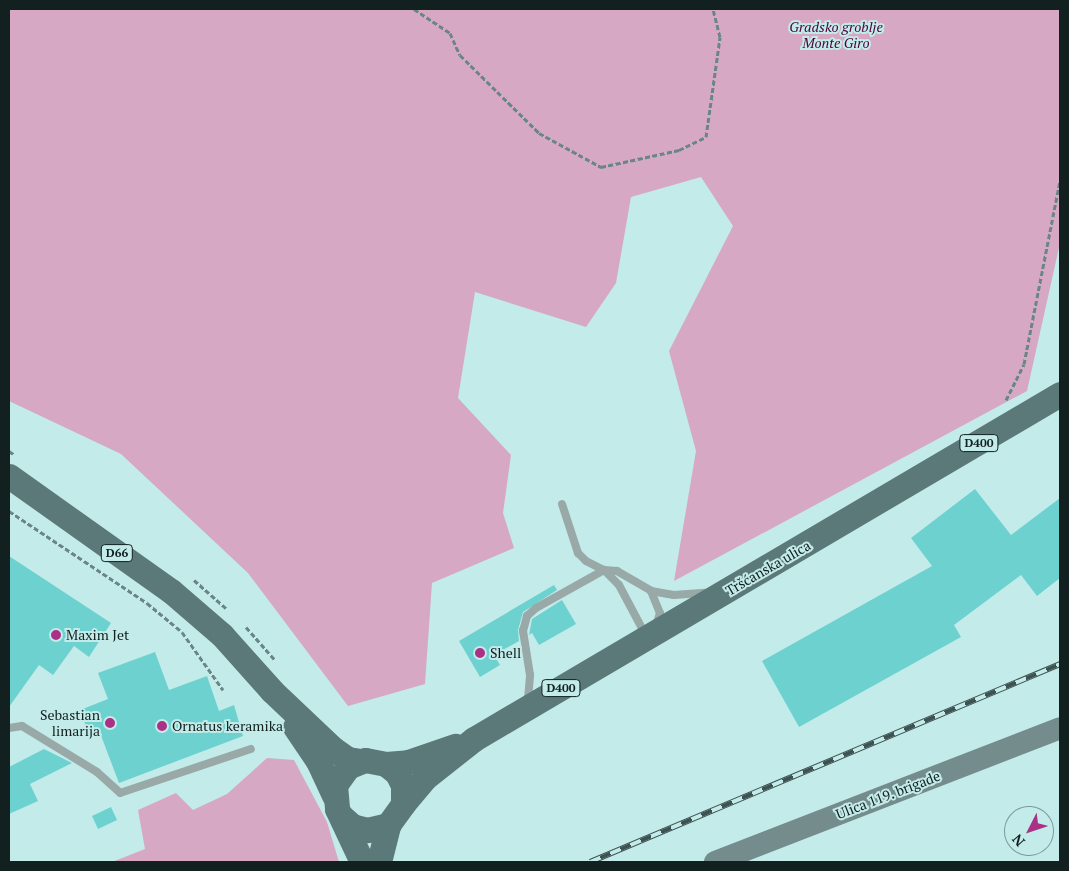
<!DOCTYPE html>
<meta charset="utf-8">
<style>
body{margin:0}
#map{position:relative;width:1069px;height:871px;overflow:hidden;background:#c3ebe9;font-family:"PT Serif",serif}
div>[style]{position:absolute}
.green>*{inset:0;background:#d6a8c3}
.building>*{inset:0;background:#6dd2cf}
.path>*{height:3px;margin-top:-1.5px;transform-origin:0;background:repeating-linear-gradient(90deg,#6a8684 0 5px,transparent 0 7.5px)}
.service>*{height:8px;margin:-4px;padding:0 4px;transform-origin:4px;border-radius:4px;background:#98a9a8}
.secondary>*{height:22px;margin:-11px;padding:0 11px;transform-origin:11px;border-radius:11px;background:#748d8c}
.primary>*{height:25px;margin:-12.5px;padding:0 12.5px;transform-origin:12.5px;border-radius:12.5px;background:#5a7978}
.rail>*{height:5.5px;margin-top:-2.75px;transform-origin:0;background:repeating-linear-gradient(90deg,#c3ebe9 0 11px,#3d5251 0 22px);box-sizing:border-box;border-block:1px solid #3d5251}
.dots>*{width:14px;height:14px;translate:-50% -50%;box-sizing:border-box;border:2px solid #c3ebe9;border-radius:50%}
span{translate:-50% -50%;white-space:nowrap;text-align:center;line-height:1.15;-webkit-text-stroke:4px #c3ebe9;paint-order:stroke}
.shield-label span{padding:1px 4px;background:#c3ebe9;border:1px solid;border-radius:4px;-webkit-text-stroke-width:0}
.shield-label{font-size:12px;color:#122120;font-weight:700}
.park-label{font-size:14px;color:#4f003a;font-style:italic}
.street-label{font-size:14px;color:#122120}
.poi-label{font-size:14px;color:#122120}
.left{translate:0 -50%;text-align:left}
.right{translate:-100% -50%;text-align:right}
.frame{position:absolute;inset:0;border:10px solid #122120;pointer-events:none}
.north{position:absolute;left:1004px;top:806px;width:50px;height:50px;box-sizing:border-box;background:#c3ebe9;border:1px solid #7c9a99;border-radius:50%;rotate:229deg;font-size:14px;font-weight:700;line-height:20px;text-align:center;color:#122120}
.north::after{content:'';display:block;margin:auto;width:18px;height:22px;background:#aa3185;clip-path:polygon(50% 0,100% 100%,50% 72%,0 100%)}
</style>
<div id="map">
<div class="green">
<div style="clip-path:polygon(9px 9px,1060px 9px,1060px 243px,1027px 391px,674px 581px,696px 451px,669px 351px,733px 226px,701px 177px,631px 197px,616px 283px,586px 327px,475px 292px,458px 398px,511px 455px,503px 513px,514px 548px,432px 583px,425px 684px,348px 706px,248px 573px,121px 454px,9px 401px)"></div>
<div style="clip-path:polygon(267px 758px,294px 760px,327px 822px,339px 862px,112px 862px,145px 849px,138px 810px,176px 793px,193px 810px,227px 794px)"></div>
</div>
<div class="building">
<div style="clip-path:polygon(975px 489px,1011px 535px,1060px 498px,1060px 578px,1037px 596px,1021px 575px,954px 625px,961px 637px,799px 727px,762px 661px,932px 566px,911px 538px)"></div>
<div style="clip-path:polygon(9px 556px,111px 623px,89px 657px,74px 646px,53px 675px,39px 665px,9px 707px)"></div>
<div style="clip-path:polygon(554px 585px,557px 590px,523px 612px,518px 630px,519px 641px,494px 655px,500px 665px,480px 677px,459px 641px)"></div>
<div style="clip-path:polygon(562px 600px,576px 624px,539px 645px,532px 633px,529px 635px,532px 619px)"></div>
<div style="clip-path:polygon(155px 652px,169px 690px,207px 676px,219px 711px,234px 705px,243px 736px,119px 783px,100px 733px,90px 737px,80px 710px,108px 699px,98px 673px)"></div>
<div style="clip-path:polygon(44px 749px,72px 763px,30px 784px,38px 801px,9px 814px,9px 767px)"></div>
<div style="clip-path:polygon(111px 807px,117px 820px,98px 829px,92px 816px)"></div>
</div>
<div class="path">
<div style="left:414px;top:9px;width:43px;rotate:33.7deg"></div>
<div style="left:450px;top:33px;width:24px;rotate:66deg"></div>
<div style="left:460px;top:55px;width:111px;rotate:44.6deg"></div>
<div style="left:539px;top:133px;width:71px;rotate:28.7deg"></div>
<div style="left:601px;top:167px;width:80px;rotate:-12.3deg"></div>
<div style="left:679px;top:150px;width:30px;rotate:-26deg"></div>
<div style="left:706px;top:137px;width:101px;rotate:-82deg"></div>
<div style="left:720px;top:37px;width:29px;rotate:-104deg"></div>
<div style="left:1006px;top:400px;width:40px;rotate:-63.4deg"></div>
<div style="left:1024px;top:364px;width:187px;rotate:-78.9deg"></div>
<div style="left:9px;top:451px;width:7px;rotate:34deg"></div>
<div style="left:9px;top:511px;width:166px;rotate:33.7deg"></div>
<div style="left:147px;top:603px;width:45px;rotate:39.6deg"></div>
<div style="left:182px;top:632px;width:71px;rotate:54.7deg"></div>
<div style="left:194px;top:580px;width:44px;rotate:41.3deg"></div>
<div style="left:246px;top:627px;width:44px;rotate:48.7deg"></div>
</div>
<div class="service">
<div style="left:562px;top:504px;width:52px;rotate:71.9deg"></div>
<div style="left:578px;top:553px;width:11px;rotate:45deg"></div>
<div style="left:586px;top:561px;width:20px;rotate:27deg"></div>
<div style="left:604px;top:570px;width:21px;rotate:45deg"></div>
<div style="left:619px;top:585px;width:55px;rotate:62deg"></div>
<div style="left:651px;top:591px;width:23px;rotate:10deg"></div>
<div style="left:674px;top:595px;width:31px;rotate:-4deg"></div>
<div style="left:528px;top:699px;width:24px;rotate:-85deg"></div>
<div style="left:530px;top:675px;width:45px;rotate:-99deg"></div>
<div style="left:523px;top:631px;width:16px;rotate:-75deg"></div>
<div style="left:527px;top:616px;width:12px;rotate:-42deg"></div>
<div style="left:536px;top:608px;width:78px;rotate:-29.2deg"></div>
<div style="left:604px;top:570px;width:13px;rotate:4deg"></div>
<div style="left:617px;top:571px;width:39px;rotate:30deg"></div>
<div style="left:651px;top:591px;width:24px;rotate:68deg"></div>
<div style="left:660px;top:613px;width:10px;rotate:107deg"></div>
<div style="left:9px;top:728px;width:13px;rotate:-9deg"></div>
<div style="left:22px;top:726px;width:88px;rotate:31.5deg"></div>
<div style="left:97px;top:772px;width:31px;rotate:42deg"></div>
<div style="left:120px;top:793px;width:138px;rotate:-18.6deg"></div>
</div>
<div class="secondary">
<div style="left:715px;top:862px;width:370px;rotate:-21.2deg"></div>
</div>
<div class="primary">
<div style="left:9px;top:476px;width:199px;rotate:35.4deg"></div>
<div style="left:171px;top:591px;width:67px;rotate:40.8deg"></div>
<div style="left:222px;top:635px;width:75px;rotate:48.2deg"></div>
<div style="left:272px;top:691px;width:83px;rotate:43.5deg"></div>
<div style="left:332px;top:748px;width:19px;rotate:35deg"></div>
<div style="left:348px;top:759px;width:11px;rotate:10deg"></div>
<div style="left:295px;top:727px;width:41px;rotate:55.9deg"></div>
<div style="left:318px;top:761px;width:38px;rotate:65deg"></div>
<div style="left:386px;top:764px;width:22px;rotate:-5deg"></div>
<div style="left:408px;top:762px;width:50px;rotate:-18.8deg"></div>
<div style="left:403px;top:804px;width:35px;rotate:-50deg"></div>
<div style="left:426px;top:777px;width:61px;rotate:-38.4deg"></div>
<div style="left:474px;top:739px;width:680px;rotate:-30.49deg"></div>
<div style="left:341px;top:816px;width:15px;rotate:42deg"></div>
<div style="left:352px;top:826px;width:16px;rotate:15deg"></div>
<div style="left:367px;top:830px;width:22px;rotate:-13deg"></div>
<div style="left:388px;top:825px;width:26px;rotate:-54deg"></div>
<div style="left:403px;top:804px;width:19px;rotate:-90deg"></div>
<div style="left:403px;top:785px;width:13px;rotate:-117deg"></div>
<div style="left:397px;top:773px;width:14px;rotate:-141deg"></div>
<div style="left:386px;top:764px;width:21px;rotate:-169deg"></div>
<div style="left:365px;top:760px;width:18px;rotate:158deg"></div>
<div style="left:348px;top:767px;width:22px;rotate:126deg"></div>
<div style="left:335px;top:785px;width:24px;rotate:85deg"></div>
<div style="left:337px;top:809px;width:59px;rotate:64.7deg"></div>
<div style="left:379px;top:862px;width:38px;rotate:-76deg"></div>
</div>
<div class="rail">
<div style="left:590px;top:862px;width:510px;rotate:-22.84deg"></div>
</div>
<div class="dots">
<div style="left:56px;top:635px;background:#aa3185"></div>
<div style="left:480px;top:653px;background:#aa3185"></div>
<div style="left:110px;top:723px;background:#aa3185"></div>
<div style="left:162px;top:726px;background:#aa3185"></div>
</div>
<div class="shield-label">
<span style="left:979px;top:443px">D400</span>
<span style="left:117px;top:553px">D66</span>
<span style="left:561px;top:688px">D400</span>
</div>
<div class="park-label">
<span style="left:836px;top:35px">Gradsko groblje<br>Monte Giro</span>
</div>
<div class="street-label">
<span style="left:768px;top:568px;rotate:-30deg">Tršćanska ulica</span>
<span style="left:888px;top:795px;rotate:-21deg">Ulica 119. brigade</span>
</div>
<div class="poi-label">
<span class="left" style="left:66px;top:635px">Maxim Jet</span>
<span class="left" style="left:490px;top:653px">Shell</span>
<span class="right" style="left:100px;top:723px">Sebastian<br>limarija</span>
<span class="left" style="left:172px;top:726px">Ornatus keramika</span>
</div>
<div class="frame"></div>
<div class="north">N</div>
</div>
